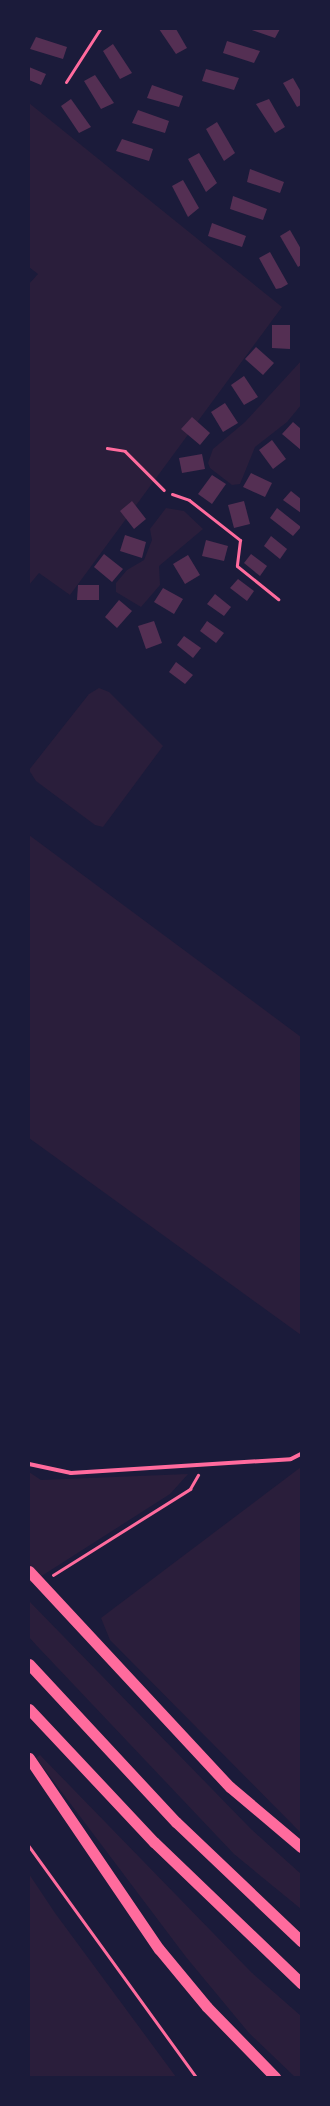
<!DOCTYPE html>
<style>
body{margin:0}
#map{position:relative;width:330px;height:2106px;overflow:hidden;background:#1b1b3a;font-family:Poppins,sans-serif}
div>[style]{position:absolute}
.green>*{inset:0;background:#2a1e3b}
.building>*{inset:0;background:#542f53}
.path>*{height:2.5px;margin:-1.25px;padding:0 1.25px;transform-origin:1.25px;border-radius:1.25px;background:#ff6b9d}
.service>*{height:3px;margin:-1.5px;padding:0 1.5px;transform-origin:1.5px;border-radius:1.5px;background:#ff6b9d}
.minor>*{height:4px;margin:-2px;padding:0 2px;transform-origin:2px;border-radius:2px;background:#ff6b9d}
.trunk>*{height:11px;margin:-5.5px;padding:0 5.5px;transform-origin:5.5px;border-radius:5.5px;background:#ff6b9d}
span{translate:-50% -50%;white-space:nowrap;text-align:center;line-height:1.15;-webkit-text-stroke:3.5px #1b1b3a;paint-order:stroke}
.frame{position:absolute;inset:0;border:30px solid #1b1b3a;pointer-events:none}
</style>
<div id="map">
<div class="green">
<div style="clip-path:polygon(29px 103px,282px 307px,70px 595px,39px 573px,29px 585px,29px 284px,38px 274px,29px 267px)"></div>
<div style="clip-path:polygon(301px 361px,301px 405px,287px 422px,255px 447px,240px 484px,232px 485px,210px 468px,208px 463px,213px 449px,245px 422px)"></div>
<div style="clip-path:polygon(166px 508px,184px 511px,203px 529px,159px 566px,160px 585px,141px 607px,116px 592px,116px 583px,127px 570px,144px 560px,152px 540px,150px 529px)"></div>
<div style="clip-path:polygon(99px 688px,109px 692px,163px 746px,103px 827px,95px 825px,36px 781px,29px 770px,89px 694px)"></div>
<div style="clip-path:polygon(29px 835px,301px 1037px,301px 1335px,29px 1138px)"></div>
<div style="clip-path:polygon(301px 1467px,301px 1833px,110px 1640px,101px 1618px)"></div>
<div style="clip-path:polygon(29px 1472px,41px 1480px,188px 1474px,170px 1494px,29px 1584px)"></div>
<div style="clip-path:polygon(29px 1601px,251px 1829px,301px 1874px,301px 1909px,234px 1854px,38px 1647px,29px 1637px)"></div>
<div style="clip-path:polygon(40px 1755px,251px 1972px,301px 2016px,301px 2077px,295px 2077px,249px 2033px,186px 1957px,36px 1758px)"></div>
<div style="clip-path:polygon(29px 1874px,55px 1913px,176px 2077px,29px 2077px)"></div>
</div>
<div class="building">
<div style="clip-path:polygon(159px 29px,176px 29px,187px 48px,176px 54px)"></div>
<div style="clip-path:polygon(249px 29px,280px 29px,275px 38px)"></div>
<div style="clip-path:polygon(36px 37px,67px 47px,63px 59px,30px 49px)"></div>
<div style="clip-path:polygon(227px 41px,260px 51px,254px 63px,223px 53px)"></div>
<div style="clip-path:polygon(113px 44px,132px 73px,120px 79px,103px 51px)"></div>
<div style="clip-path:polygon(29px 67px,46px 74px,41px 85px,29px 80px)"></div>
<div style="clip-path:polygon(206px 69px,239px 78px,234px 90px,202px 81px)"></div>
<div style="clip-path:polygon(95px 75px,114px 103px,101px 109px,84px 81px)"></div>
<div style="clip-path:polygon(293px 78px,301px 92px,301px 105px,297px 107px,283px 83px)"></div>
<div style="clip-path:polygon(152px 85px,183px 96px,179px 107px,147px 98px)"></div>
<div style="clip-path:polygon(71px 99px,91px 127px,79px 133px,61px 106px)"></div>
<div style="clip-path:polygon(269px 99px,285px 127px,275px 133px,256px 104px)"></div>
<div style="clip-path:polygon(138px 110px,169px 121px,165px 133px,132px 123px)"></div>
<div style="clip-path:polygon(217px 122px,235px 153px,224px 161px,206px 129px)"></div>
<div style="clip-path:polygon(122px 139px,153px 149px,149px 161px,116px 151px)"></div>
<div style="clip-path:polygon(199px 153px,217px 183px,206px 192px,188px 159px)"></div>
<div style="clip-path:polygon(250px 169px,284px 182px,280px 193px,247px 182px)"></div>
<div style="clip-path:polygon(183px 180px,199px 208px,188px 217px,172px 186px)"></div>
<div style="clip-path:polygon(233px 196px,267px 209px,263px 220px,230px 209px)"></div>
<div style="clip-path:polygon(212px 223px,246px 236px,242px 247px,208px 236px)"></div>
<div style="clip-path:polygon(290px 230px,301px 249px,301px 265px,298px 267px,280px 236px)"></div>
<div style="clip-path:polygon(270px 252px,288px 284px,281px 288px,276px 289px,259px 258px)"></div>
<div style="clip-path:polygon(272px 325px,290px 325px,290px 349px,272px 348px)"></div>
<div style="clip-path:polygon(256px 347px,274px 363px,263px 375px,245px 359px)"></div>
<div style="clip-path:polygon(244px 376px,258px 397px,244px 405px,231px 385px)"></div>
<div style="clip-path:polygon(225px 403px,238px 423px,223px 432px,211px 412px)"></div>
<div style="clip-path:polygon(192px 417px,210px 433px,200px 445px,181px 429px)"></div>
<div style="clip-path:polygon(293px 422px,301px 429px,301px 450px,282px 434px)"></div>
<div style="clip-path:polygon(272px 440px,286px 459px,273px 469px,259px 450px)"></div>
<div style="clip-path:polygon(202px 454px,205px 469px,182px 473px,179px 458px)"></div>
<div style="clip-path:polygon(251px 473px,272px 483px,265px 497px,243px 487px)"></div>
<div style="clip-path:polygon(212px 475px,226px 484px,212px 504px,198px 494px)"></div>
<div style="clip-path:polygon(291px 491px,301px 499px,301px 513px,283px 500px)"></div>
<div style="clip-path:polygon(132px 501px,146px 519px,134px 529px,120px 511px)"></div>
<div style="clip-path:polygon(244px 501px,250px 524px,234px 528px,228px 505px)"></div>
<div style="clip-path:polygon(277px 508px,301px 527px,293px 536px,270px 518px)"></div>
<div style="clip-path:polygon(125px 535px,146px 542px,142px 558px,120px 551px)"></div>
<div style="clip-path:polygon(271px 536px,287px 549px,280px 559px,264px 546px)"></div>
<div style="clip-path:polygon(206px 540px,228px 546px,224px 561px,202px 556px)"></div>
<div style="clip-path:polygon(104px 554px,123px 569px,112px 582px,94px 567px)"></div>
<div style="clip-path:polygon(251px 554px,267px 566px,260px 576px,244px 563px)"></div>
<div style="clip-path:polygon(188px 555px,200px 575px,185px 584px,173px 564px)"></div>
<div style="clip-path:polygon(238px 579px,254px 591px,247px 601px,230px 588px)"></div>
<div style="clip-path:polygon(78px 585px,99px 585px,99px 600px,77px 600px)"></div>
<div style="clip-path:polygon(163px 588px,183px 599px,174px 614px,154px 602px)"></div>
<div style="clip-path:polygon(215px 594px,231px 607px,224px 616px,207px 604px)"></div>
<div style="clip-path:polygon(119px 600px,132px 611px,117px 628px,105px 617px)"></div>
<div style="clip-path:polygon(154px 621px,162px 643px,146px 649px,138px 626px)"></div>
<div style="clip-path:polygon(207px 621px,224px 633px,216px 643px,200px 631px)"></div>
<div style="clip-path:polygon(184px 636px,201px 648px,193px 658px,177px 645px)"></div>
<div style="clip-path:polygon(176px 662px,193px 675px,185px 684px,169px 672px)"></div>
</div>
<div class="path">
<div style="left:107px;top:448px;width:18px;rotate:9deg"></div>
<div style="left:125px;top:451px;width:55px;rotate:45deg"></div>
<div style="left:53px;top:1575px;width:162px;rotate:-32.1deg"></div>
<div style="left:190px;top:1489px;width:16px;rotate:-60deg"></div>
<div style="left:29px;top:1846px;width:285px;rotate:54.1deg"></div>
</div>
<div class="service">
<div style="left:66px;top:82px;width:63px;rotate:-57.3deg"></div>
<div style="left:172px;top:494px;width:18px;rotate:19deg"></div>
<div style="left:189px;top:500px;width:65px;rotate:38.1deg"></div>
<div style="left:240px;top:540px;width:26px;rotate:97deg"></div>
<div style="left:237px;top:566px;width:53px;rotate:38.8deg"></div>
</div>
<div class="minor">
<div style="left:29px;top:1464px;width:43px;rotate:12.1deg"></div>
<div style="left:71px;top:1473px;width:220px;rotate:-3.6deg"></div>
<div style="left:291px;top:1459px;width:11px;rotate:-27deg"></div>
</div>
<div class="trunk">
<div style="left:29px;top:1571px;width:295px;rotate:47.1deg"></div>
<div style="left:230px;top:1787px;width:93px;rotate:40.2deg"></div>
<div style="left:29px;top:1664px;width:216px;rotate:47.1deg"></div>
<div style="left:176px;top:1822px;width:173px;rotate:43.6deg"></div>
<div style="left:29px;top:1709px;width:183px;rotate:46.8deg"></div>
<div style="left:154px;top:1842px;width:204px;rotate:43.8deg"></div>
<div style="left:29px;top:1758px;width:231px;rotate:55.8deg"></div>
<div style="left:159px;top:1949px;width:75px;rotate:50.4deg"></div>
<div style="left:207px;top:2007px;width:98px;rotate:45.8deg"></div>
</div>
<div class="frame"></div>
</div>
